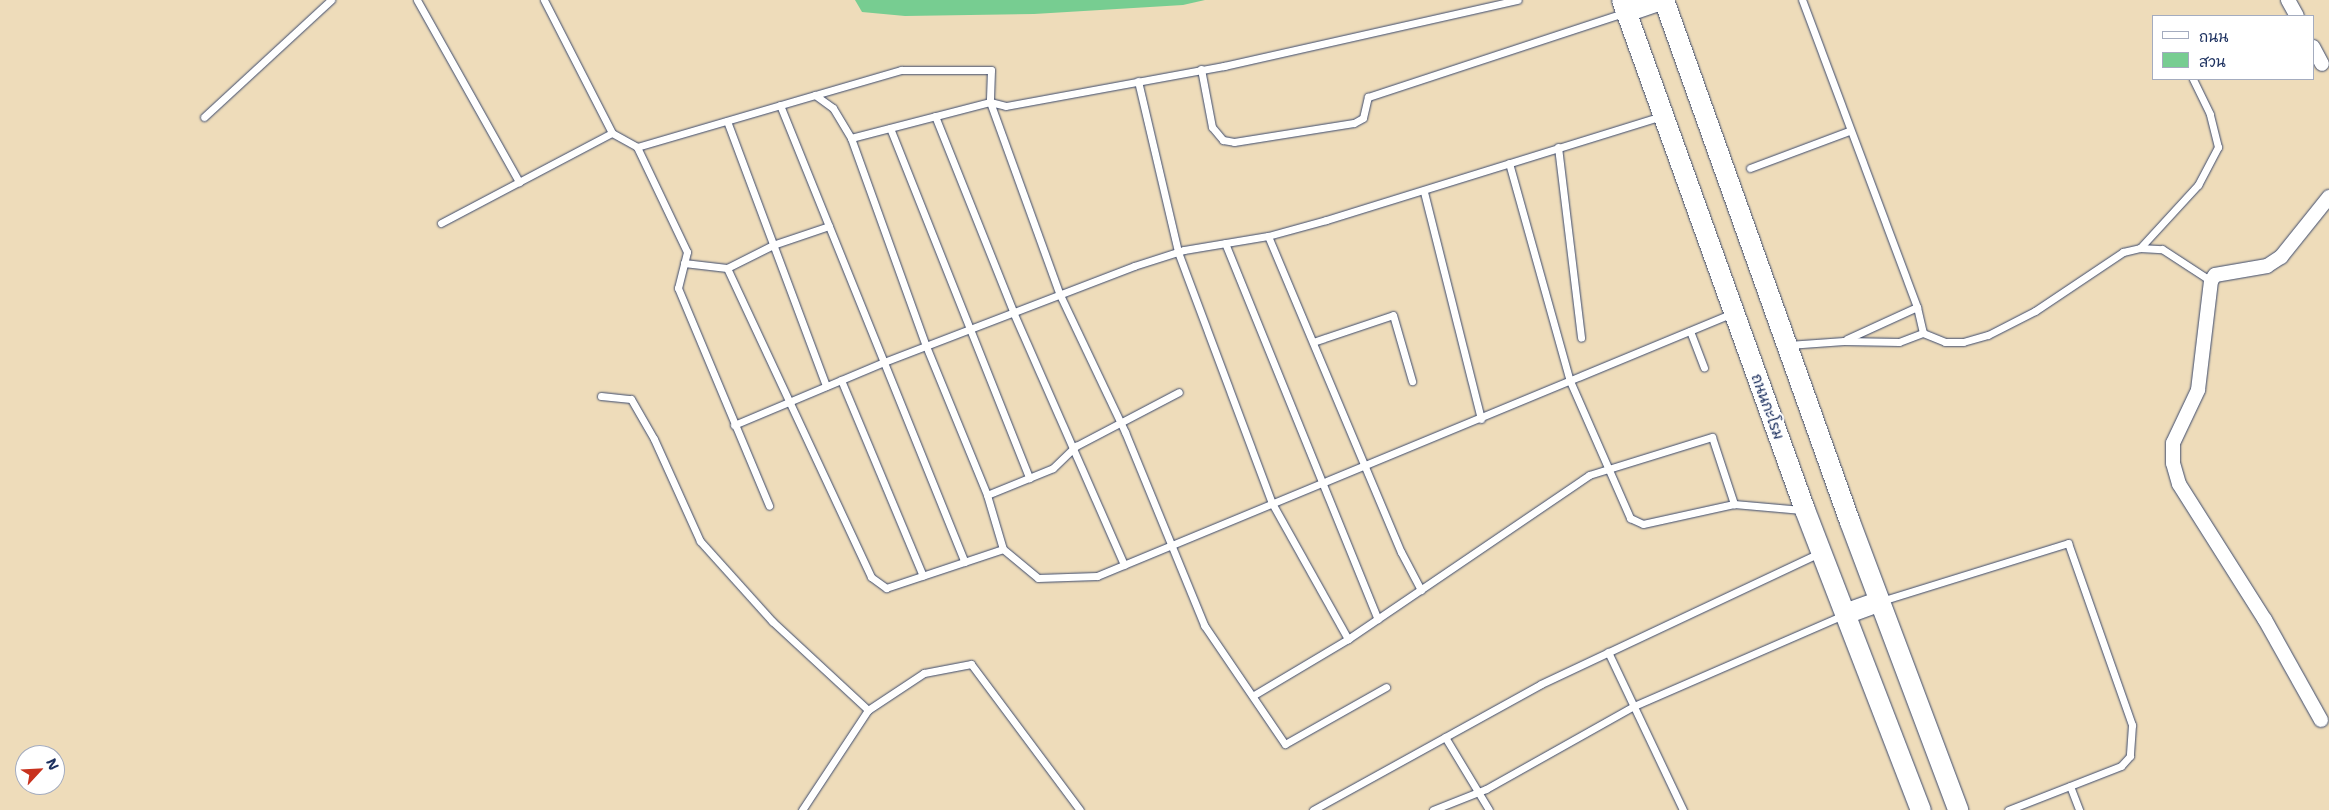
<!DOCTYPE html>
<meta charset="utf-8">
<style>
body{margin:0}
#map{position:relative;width:2329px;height:810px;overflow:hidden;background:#eedcba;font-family:"Shantell Sans","Playpen Sans Thai",sans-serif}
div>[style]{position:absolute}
.green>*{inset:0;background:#77cd91}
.roads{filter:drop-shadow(0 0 1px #3b496c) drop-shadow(0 0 1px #3b496c)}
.lane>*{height:7px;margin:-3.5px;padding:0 3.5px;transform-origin:3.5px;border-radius:3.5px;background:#fff}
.street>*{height:14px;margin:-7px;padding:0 7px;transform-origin:7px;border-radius:7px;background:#fff}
.secondary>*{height:20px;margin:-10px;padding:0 10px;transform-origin:10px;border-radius:10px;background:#fff}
span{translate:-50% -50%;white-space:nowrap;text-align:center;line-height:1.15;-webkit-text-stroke:4px #fff;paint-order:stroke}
.street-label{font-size:15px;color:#1b2f5e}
.legend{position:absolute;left:2152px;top:15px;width:162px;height:65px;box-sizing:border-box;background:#fff;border:1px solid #a4acbf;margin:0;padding:6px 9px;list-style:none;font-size:15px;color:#1b2f5e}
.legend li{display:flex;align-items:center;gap:10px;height:25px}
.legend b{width:25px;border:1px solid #a4acbf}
.north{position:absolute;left:15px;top:745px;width:50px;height:50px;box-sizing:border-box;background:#fff;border:1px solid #a4acbf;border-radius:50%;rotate:65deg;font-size:14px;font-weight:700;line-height:20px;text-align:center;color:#1b2f5e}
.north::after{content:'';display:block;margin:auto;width:18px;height:22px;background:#c8321e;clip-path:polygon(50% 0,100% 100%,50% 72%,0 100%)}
</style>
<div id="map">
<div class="green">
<div style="clip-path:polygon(855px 0,1205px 0,1183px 5px,1034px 14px,905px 16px,862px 12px)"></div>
</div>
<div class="roads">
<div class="lane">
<div style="left:417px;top:0;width:209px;rotate:60.7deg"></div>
<div style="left:544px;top:0;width:149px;rotate:62.9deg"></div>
<div style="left:1201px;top:69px;width:59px;rotate:79.3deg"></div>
<div style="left:1212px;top:127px;width:17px;rotate:50deg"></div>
<div style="left:1223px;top:140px;width:11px;rotate:10deg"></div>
<div style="left:1234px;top:142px;width:121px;rotate:-9deg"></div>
<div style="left:1354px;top:123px;width:10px;rotate:-29deg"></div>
<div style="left:1363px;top:118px;width:22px;rotate:-77deg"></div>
<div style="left:1368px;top:97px;width:269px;rotate:-18.2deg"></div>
<div style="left:1138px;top:81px;width:176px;rotate:76.8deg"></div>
<div style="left:1178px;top:252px;width:268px;rotate:69.5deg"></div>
<div style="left:1272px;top:503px;width:156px;rotate:60.8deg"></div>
<div style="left:815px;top:95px;width:90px;rotate:-16.2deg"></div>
<div style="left:901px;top:70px;width:90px"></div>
<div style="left:991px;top:70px;width:32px;rotate:92deg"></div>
<div style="left:990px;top:102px;width:205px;rotate:70.1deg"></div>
<div style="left:1060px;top:295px;width:152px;rotate:64.6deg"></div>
<div style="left:1125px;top:432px;width:209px;rotate:67.7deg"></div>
<div style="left:1204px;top:625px;width:144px;rotate:55.8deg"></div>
<div style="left:1285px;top:744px;width:116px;rotate:-29.4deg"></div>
<div style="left:780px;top:105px;width:493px;rotate:68deg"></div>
<div style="left:935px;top:116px;width:213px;rotate:68.2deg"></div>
<div style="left:1014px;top:314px;width:274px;rotate:66.3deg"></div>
<div style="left:204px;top:117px;width:173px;rotate:-42.7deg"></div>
<div style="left:727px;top:121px;width:283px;rotate:69.5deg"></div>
<div style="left:890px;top:128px;width:377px;rotate:68.3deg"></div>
<div style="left:851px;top:138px;width:221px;rotate:70.2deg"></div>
<div style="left:926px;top:346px;width:161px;rotate:67.7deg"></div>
<div style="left:987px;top:495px;width:56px;rotate:73.5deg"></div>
<div style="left:637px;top:147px;width:116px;rotate:64.5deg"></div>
<div style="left:687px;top:252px;width:37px;rotate:104deg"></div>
<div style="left:678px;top:288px;width:236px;rotate:67.3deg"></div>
<div style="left:1558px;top:147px;width:192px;rotate:83.1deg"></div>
<div style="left:1509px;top:163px;width:226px;rotate:74.4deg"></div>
<div style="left:1570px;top:381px;width:150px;rotate:66.3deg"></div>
<div style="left:1630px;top:518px;width:14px;rotate:25deg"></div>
<div style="left:1643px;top:524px;width:93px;rotate:-12.4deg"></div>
<div style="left:1734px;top:504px;width:68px;rotate:5deg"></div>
<div style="left:1750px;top:168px;width:106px;rotate:-20.5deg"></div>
<div style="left:1424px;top:192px;width:234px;rotate:75.9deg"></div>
<div style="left:441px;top:223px;width:193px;rotate:-27.8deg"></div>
<div style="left:612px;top:133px;width:29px;rotate:29deg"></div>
<div style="left:637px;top:147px;width:185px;rotate:-16.3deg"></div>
<div style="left:815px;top:95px;width:22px;rotate:36deg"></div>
<div style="left:833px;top:108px;width:35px;rotate:59deg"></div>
<div style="left:851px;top:138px;width:144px;rotate:-14.5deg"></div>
<div style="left:990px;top:102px;width:16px;rotate:14deg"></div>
<div style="left:1006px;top:106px;width:222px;rotate:-10.4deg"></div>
<div style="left:1224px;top:66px;width:301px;rotate:-12.7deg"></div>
<div style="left:829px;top:226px;width:59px;rotate:161.3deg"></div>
<div style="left:773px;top:245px;width:51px;rotate:153.4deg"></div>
<div style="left:727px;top:268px;width:341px;rotate:65deg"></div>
<div style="left:871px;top:577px;width:19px;rotate:36deg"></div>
<div style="left:886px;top:588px;width:123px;rotate:-18.4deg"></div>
<div style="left:1003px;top:549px;width:45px;rotate:39.6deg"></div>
<div style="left:1038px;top:578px;width:59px;rotate:-1.9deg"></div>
<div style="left:1097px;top:576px;width:688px;rotate:-22.47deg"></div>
<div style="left:1268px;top:236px;width:343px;rotate:67.2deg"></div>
<div style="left:1401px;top:552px;width:43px;rotate:62.2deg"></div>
<div style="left:1225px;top:243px;width:406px;rotate:67.9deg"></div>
<div style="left:2140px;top:248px;width:86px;rotate:-47.4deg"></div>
<div style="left:2198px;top:185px;width:43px;rotate:-62.2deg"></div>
<div style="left:2218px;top:147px;width:34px;rotate:-104deg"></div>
<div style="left:2210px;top:114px;width:39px;rotate:-116deg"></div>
<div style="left:684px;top:263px;width:43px;rotate:6.6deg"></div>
<div style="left:1690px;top:331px;width:39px;rotate:69deg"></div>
<div style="left:1923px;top:333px;width:24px;rotate:22deg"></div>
<div style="left:1945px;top:342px;width:18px"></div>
<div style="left:1963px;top:342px;width:26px;rotate:-16deg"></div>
<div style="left:1988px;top:335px;width:53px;rotate:-27.1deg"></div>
<div style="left:2035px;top:311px;width:106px;rotate:-33.8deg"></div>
<div style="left:2123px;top:252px;width:17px;rotate:-13deg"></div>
<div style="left:2140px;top:248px;width:22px;rotate:3deg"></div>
<div style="left:2162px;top:249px;width:59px;rotate:33.1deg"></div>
<div style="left:1847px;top:339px;width:77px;rotate:-24.6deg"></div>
<div style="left:1313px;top:342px;width:84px;rotate:-18.6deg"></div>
<div style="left:1393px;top:315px;width:69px;rotate:73.9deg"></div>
<div style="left:1788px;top:345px;width:56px;rotate:-4.1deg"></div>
<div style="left:1844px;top:341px;width:55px;rotate:1deg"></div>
<div style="left:1899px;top:342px;width:26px;rotate:-21deg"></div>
<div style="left:1923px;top:333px;width:27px;rotate:-103deg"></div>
<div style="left:1917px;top:307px;width:328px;rotate:-110.5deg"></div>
<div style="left:841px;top:380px;width:212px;rotate:67.3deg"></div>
<div style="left:601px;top:396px;width:30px;rotate:6deg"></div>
<div style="left:631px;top:399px;width:46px;rotate:60.1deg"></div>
<div style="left:654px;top:439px;width:112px;rotate:65.7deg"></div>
<div style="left:700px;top:541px;width:108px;rotate:48deg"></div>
<div style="left:772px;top:621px;width:131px;rotate:42.8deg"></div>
<div style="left:734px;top:425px;width:163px;rotate:-22.8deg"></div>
<div style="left:884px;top:362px;width:268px;rotate:-21deg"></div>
<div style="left:1134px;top:266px;width:52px;rotate:-17.7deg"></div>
<div style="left:1184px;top:250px;width:85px;rotate:-9.5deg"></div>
<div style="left:1268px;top:236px;width:60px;rotate:-15.4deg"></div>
<div style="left:1326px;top:220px;width:351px;rotate:-17.2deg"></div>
<div style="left:987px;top:495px;width:71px;rotate:-22.2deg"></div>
<div style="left:1053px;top:468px;width:32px;rotate:-44deg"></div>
<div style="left:1076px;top:446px;width:116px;rotate:-27.7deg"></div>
<div style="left:1881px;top:601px;width:196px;rotate:-17.2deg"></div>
<div style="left:2068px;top:543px;width:193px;rotate:70.6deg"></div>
<div style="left:2132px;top:725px;width:31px;rotate:94deg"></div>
<div style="left:2130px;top:756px;width:13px;rotate:132deg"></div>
<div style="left:2121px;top:766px;width:121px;rotate:158.7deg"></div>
<div style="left:1608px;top:652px;width:175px;rotate:64.6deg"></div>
<div style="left:1254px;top:695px;width:109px;rotate:-30.8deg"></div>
<div style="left:1348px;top:639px;width:292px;rotate:-34.2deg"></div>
<div style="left:1589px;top:475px;width:129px;rotate:-17.2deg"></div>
<div style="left:1712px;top:437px;width:71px;rotate:71.8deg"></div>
<div style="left:1445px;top:737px;width:85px;rotate:58.9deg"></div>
<div style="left:2070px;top:786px;width:26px;rotate:69deg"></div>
<div style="left:802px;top:810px;width:120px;rotate:-56.6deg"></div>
<div style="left:868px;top:710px;width:67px;rotate:-33.5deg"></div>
<div style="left:924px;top:673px;width:48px;rotate:-10.8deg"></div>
<div style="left:971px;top:664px;width:182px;rotate:53.3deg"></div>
<div style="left:1313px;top:810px;width:260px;rotate:-28.9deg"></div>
<div style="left:1541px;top:684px;width:310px;rotate:-25.2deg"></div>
<div style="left:1433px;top:810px;width:57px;rotate:-21.6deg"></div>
<div style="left:1486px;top:789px;width:170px;rotate:-29.3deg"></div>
<div style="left:1634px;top:706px;width:228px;rotate:-23.5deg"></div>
</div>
<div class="street">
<div style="left:2288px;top:0;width:18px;rotate:61deg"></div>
<div style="left:2313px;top:47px;width:19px;rotate:62deg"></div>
<div style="left:2321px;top:720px;width:115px;rotate:-119.2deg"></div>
<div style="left:2265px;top:620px;width:161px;rotate:-122.3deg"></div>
<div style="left:2179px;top:484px;width:22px;rotate:-106deg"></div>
<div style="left:2173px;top:463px;width:20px;rotate:-90deg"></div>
<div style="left:2173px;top:443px;width:59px;rotate:-64.7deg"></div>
<div style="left:2198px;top:390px;width:110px;rotate:-83.2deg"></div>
<div style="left:2211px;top:281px;width:7px;rotate:-56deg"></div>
<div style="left:2215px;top:275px;width:53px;rotate:-9.8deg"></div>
<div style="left:2267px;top:266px;width:17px;rotate:-33deg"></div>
<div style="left:2281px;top:257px;width:77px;rotate:-51.3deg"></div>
</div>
<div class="secondary">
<div style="left:1622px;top:0;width:542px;rotate:70.26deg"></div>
<div style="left:1805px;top:510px;width:322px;rotate:68.9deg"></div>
<div style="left:1664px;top:0;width:554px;rotate:70.39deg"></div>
<div style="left:1850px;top:522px;width:308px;rotate:69.4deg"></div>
<div style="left:1626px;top:12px;width:37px;rotate:-19deg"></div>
<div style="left:1845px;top:614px;width:37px;rotate:-20deg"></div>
</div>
</div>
<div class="street-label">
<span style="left:1767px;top:407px;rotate:70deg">ถนนกะโรม</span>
</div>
<ul class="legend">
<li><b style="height:6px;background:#fff"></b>ถนน</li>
<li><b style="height:14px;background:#77cd91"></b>สวน</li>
</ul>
<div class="north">N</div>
</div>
